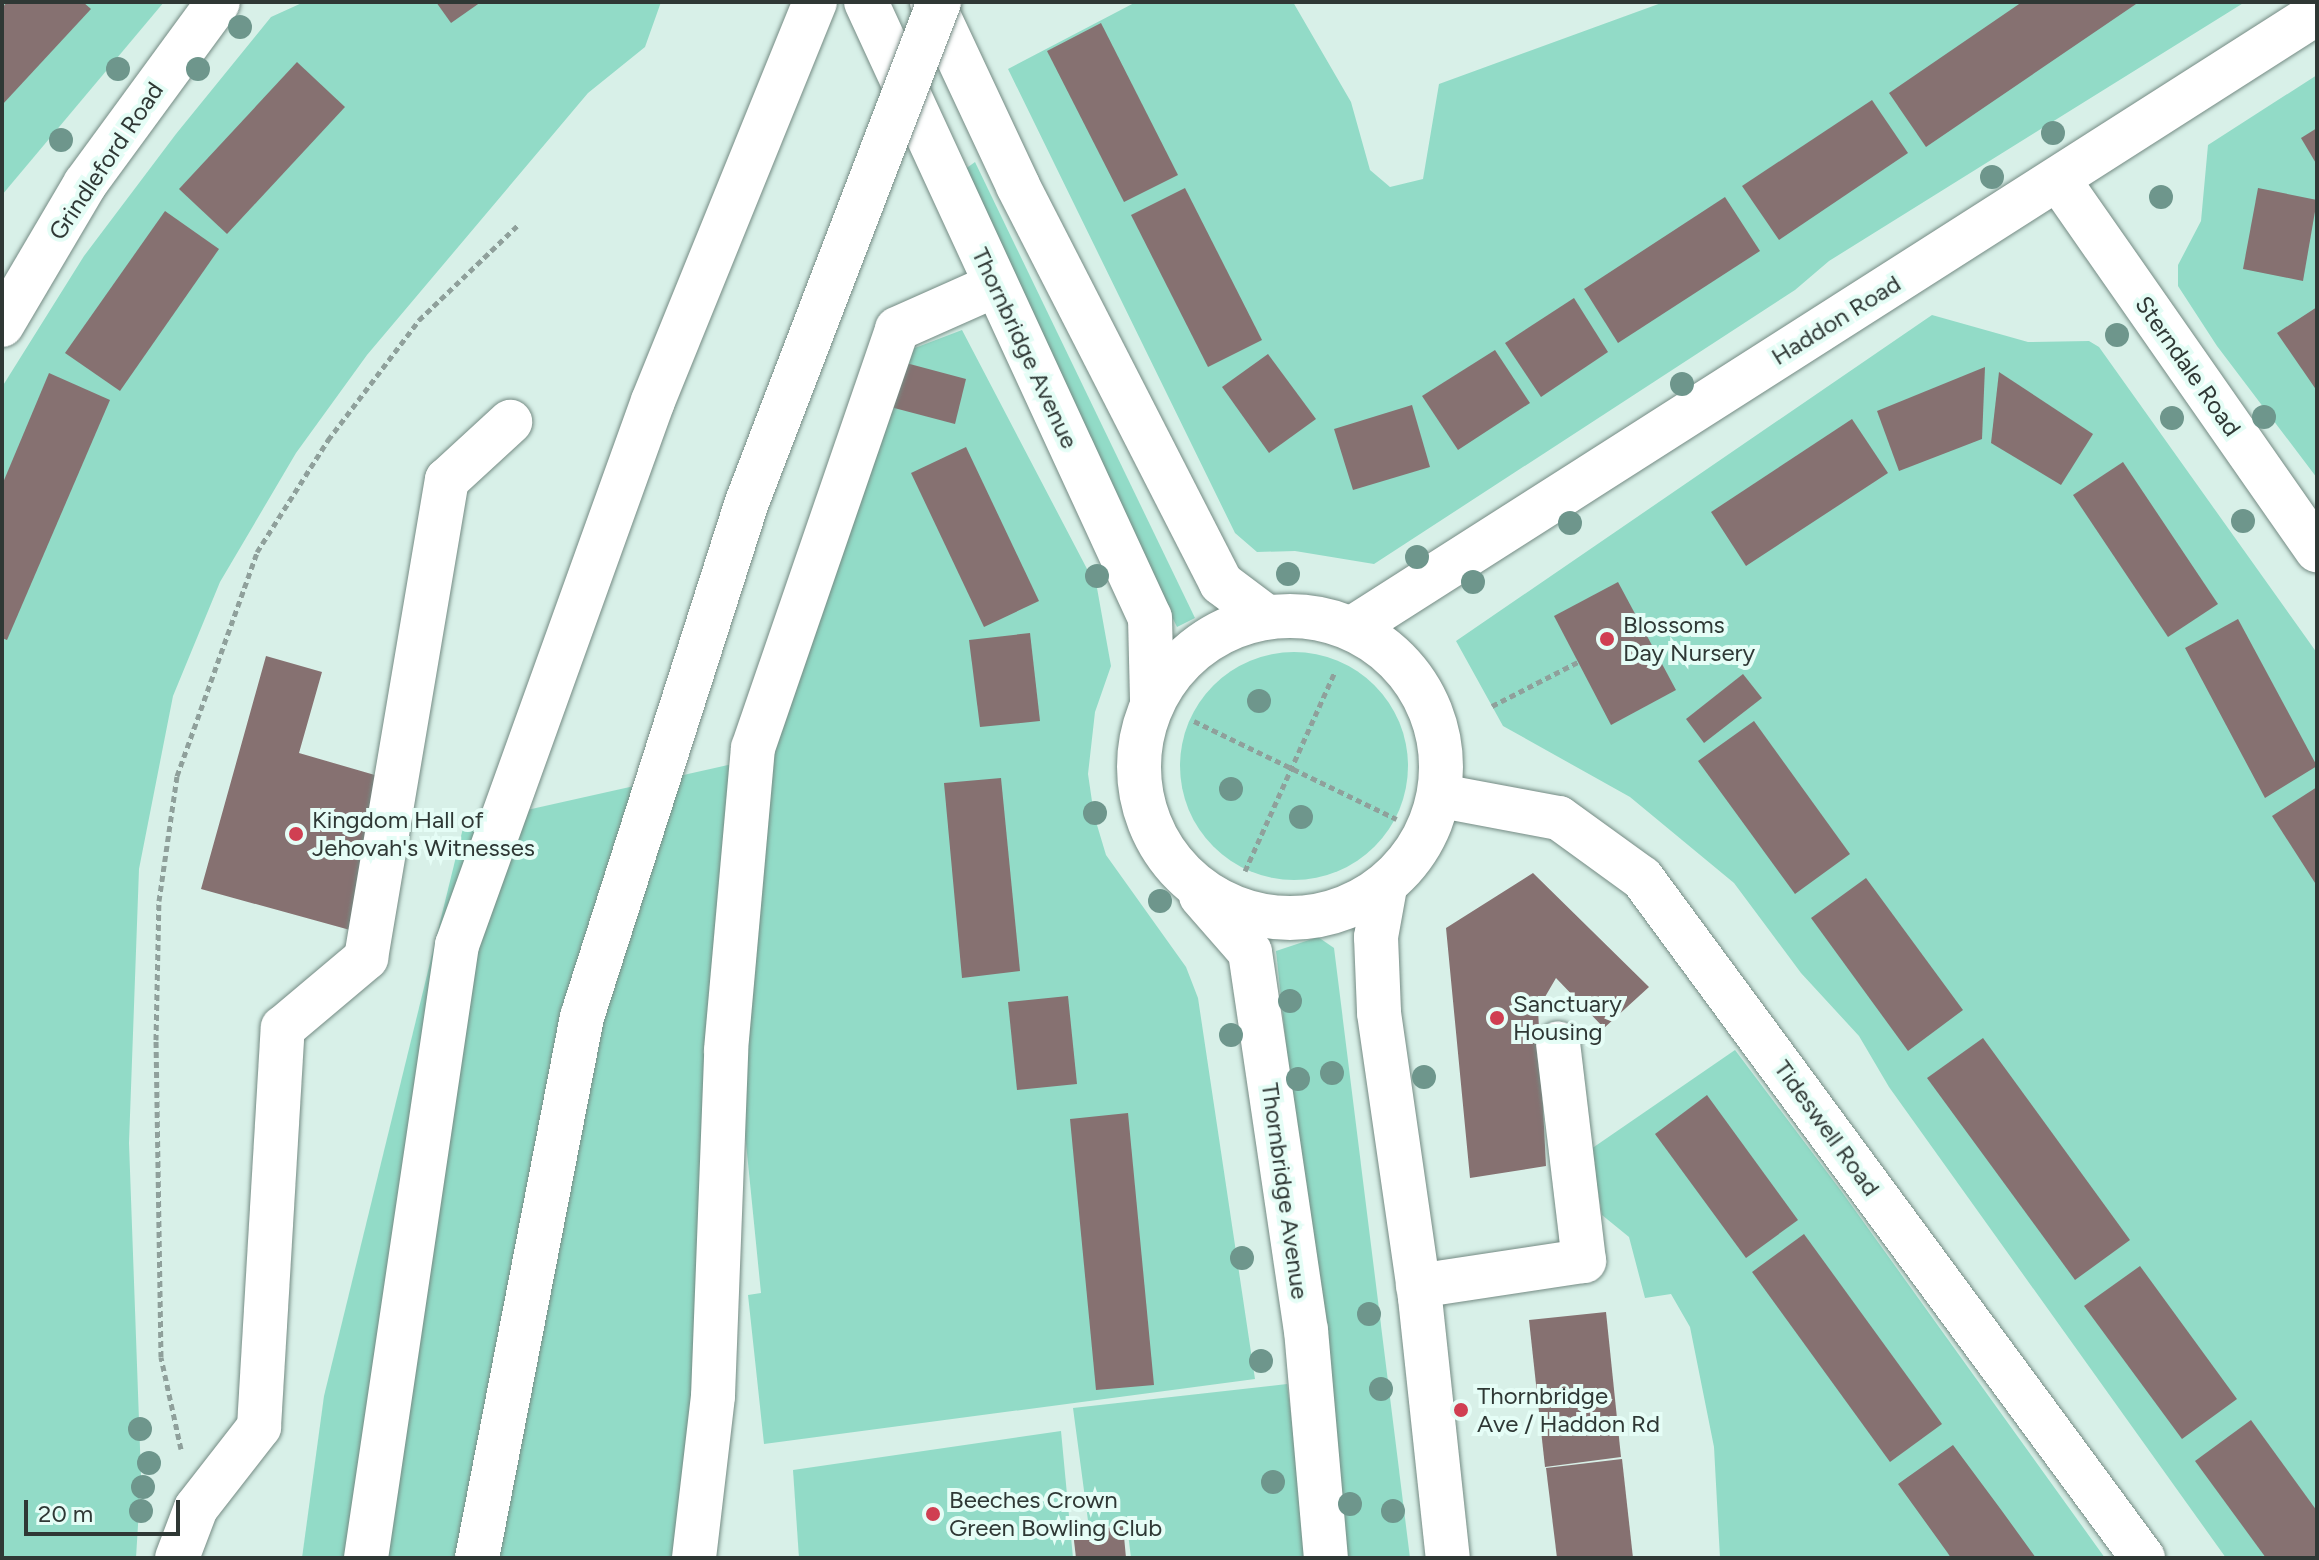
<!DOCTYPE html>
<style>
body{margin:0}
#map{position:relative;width:2319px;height:1560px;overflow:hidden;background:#d8f0e8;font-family:Figtree,sans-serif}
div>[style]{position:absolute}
.green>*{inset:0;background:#92dbc7}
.round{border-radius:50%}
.building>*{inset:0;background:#867171}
.path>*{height:5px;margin-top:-2.5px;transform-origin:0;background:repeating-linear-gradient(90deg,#8fa09b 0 6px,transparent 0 10px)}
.roads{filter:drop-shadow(0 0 2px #758b84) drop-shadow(0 0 2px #758b84)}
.minor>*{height:44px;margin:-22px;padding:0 22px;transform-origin:22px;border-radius:22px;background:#fff}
.minor>.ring{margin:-22px;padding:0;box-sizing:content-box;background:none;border:44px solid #fff;border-radius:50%}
.highway>*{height:44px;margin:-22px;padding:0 22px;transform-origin:22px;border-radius:22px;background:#fff}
.bridges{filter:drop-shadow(0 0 2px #758b84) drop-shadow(0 0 2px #758b84)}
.highway-bridge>*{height:44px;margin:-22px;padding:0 22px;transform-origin:22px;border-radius:22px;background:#fff}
.trees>*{width:24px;height:24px;margin:-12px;border-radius:50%;background:#6e968c}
.dots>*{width:22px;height:22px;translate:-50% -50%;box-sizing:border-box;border:4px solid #e5fdf6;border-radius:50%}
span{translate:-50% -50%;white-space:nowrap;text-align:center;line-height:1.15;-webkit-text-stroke:8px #e5fdf6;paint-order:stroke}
.street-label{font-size:24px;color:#2f3835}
.poi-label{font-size:24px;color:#2f3835}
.left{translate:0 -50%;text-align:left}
.frame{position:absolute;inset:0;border:4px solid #2f3835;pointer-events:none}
.scale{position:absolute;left:24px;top:1500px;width:156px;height:36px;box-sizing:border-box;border:4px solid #2f3835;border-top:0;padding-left:10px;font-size:24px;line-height:28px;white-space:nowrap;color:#2f3835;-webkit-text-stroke:6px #e5fdf6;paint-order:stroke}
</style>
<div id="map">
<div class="green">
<div style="clip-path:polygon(2px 2px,164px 2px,2px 195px)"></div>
<div style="clip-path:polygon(304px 2px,661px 2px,645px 47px,588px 93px,367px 355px,296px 453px,220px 582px,173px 696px,139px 869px,129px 1143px,141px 1476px,136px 1558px,2px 1558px,2px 387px,84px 256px,176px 134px,271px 17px)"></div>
<div style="clip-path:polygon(1136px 2px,1293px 2px,1351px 102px,1370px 170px,1390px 187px,1423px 179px,1439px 84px,1664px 2px,2245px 2px,1829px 261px,1795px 290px,1374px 564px,1295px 551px,1257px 552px,1235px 533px,1008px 69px)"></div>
<div style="clip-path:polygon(2317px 75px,2317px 478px,2217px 346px,2178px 286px,2178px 265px,2201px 221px,2208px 145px)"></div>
<div style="clip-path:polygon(975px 162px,1195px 618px,1177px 627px,957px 175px)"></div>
<div style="clip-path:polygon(1932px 315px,2028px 342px,2089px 341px,2099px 347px,2317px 653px,2317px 1558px,2226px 1558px,1889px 1087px,1859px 1036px,1801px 973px,1734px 883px,1630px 797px,1503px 726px,1456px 641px)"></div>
<div style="clip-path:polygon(962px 330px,1097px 588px,1111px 666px,1095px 712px,1088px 774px,1094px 815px,1106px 855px,1186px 967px,1198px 998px,1255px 1379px,764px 1444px,748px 1295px,761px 1293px,741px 1093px,763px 773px,886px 359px)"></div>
<div class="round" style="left:1180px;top:652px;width:228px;height:228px"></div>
<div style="clip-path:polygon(746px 761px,678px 1558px,302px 1558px,324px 1396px,464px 824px)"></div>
<div style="clip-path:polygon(1318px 937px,1334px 948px,1410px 1558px,1341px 1558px,1276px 951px)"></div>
<div style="clip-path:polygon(1735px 1050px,1842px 1192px,2105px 1558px,1720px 1558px,1714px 1447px,1690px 1327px,1671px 1294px,1645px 1298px,1629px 1237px,1602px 1215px,1591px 1149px)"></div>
<div style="clip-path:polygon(1287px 1384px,1310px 1558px,1131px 1558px,1127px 1525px,1089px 1528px,1073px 1408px)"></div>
<div style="clip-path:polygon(1061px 1431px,1073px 1558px,799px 1558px,793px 1470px)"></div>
</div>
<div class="building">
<div style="clip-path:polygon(7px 2px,83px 2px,91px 9px,2px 105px,2px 8px)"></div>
<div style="clip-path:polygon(436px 2px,481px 2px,451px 23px)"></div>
<div style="clip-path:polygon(2022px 2px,2139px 2px,1926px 147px,1889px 93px)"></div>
<div style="clip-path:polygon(1101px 23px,1178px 175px,1124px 202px,1047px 51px)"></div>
<div style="clip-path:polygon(297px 62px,345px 107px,227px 234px,179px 189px)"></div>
<div style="clip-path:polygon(1872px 100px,1908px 153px,1779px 240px,1742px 186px)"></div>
<div style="clip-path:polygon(2317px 128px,2317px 165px,2301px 138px)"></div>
<div style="clip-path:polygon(1185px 188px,1262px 340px,1208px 367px,1131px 215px)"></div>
<div style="clip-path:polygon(2258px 188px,2317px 200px,2303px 281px,2243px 269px)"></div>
<div style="clip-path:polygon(1725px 197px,1760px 251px,1618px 343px,1584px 289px)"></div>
<div style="clip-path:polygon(165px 211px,219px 249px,120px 391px,65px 353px)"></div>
<div style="clip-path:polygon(1574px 298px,1608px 352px,1541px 397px,1505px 343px)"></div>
<div style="clip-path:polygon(2317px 307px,2317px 391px,2277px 333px)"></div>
<div style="clip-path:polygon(1495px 350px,1530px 403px,1458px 450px,1422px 396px)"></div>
<div style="clip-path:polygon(1268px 354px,1316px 419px,1269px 453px,1222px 387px)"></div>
<div style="clip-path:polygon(891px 359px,966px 379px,955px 424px,879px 404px)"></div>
<div style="clip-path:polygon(1985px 367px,1982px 439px,1899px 471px,1877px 411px)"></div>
<div style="clip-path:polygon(1999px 372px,2093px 434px,2061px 485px,1991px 443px)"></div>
<div style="clip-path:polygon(49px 373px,110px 400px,7px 640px,2px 638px,2px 485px)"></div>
<div style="clip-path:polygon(1412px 405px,1430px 467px,1353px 490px,1334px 429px)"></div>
<div style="clip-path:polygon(1852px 419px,1888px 473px,1746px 566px,1711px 512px)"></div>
<div style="clip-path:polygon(966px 447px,1039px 601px,984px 627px,911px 473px)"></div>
<div style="clip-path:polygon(2123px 462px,2218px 604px,2168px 637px,2073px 495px)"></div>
<div style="clip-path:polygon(1618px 582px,1676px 690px,1611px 725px,1554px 616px)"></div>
<div style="clip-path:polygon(2238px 619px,2317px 766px,2265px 798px,2185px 648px)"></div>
<div style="clip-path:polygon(1030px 633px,1040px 721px,980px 727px,969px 640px)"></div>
<div style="clip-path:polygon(266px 656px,322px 672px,299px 753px,392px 780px,350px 930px,201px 889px)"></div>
<div style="clip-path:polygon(1743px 674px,1762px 698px,1704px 743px,1686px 719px)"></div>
<div style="clip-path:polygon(1754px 721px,1850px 854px,1795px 894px,1698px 761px)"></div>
<div style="clip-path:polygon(1001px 778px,1020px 971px,962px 978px,944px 783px)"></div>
<div style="clip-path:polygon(2317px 787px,2317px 886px,2272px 816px)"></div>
<div style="clip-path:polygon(1533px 873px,1649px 987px,1604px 1028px,1556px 978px,1538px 1009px,1546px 1166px,1470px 1178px,1446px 928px)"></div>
<div style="clip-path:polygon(1866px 878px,1963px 1010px,1908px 1051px,1811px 918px)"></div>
<div style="clip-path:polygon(1068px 996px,1077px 1084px,1017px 1090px,1008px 1002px)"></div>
<div style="clip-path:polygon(1983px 1038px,2130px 1240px,2075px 1280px,1927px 1078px)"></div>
<div style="clip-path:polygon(1707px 1095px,1798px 1220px,1746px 1258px,1655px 1134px)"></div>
<div style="clip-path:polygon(1128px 1113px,1154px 1385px,1096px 1390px,1070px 1119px)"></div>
<div style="clip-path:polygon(1804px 1234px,1942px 1424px,1890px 1462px,1752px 1272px)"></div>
<div style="clip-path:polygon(2140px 1266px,2237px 1399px,2182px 1439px,2084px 1306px)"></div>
<div style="clip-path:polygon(1606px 1312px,1621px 1457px,1545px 1467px,1529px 1320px)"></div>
<div style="clip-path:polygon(2251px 1420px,2317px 1511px,2317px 1558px,2266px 1558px,2195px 1461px)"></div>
<div style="clip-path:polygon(1953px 1445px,2002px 1511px,2036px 1558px,1951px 1558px,1947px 1552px,1898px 1484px)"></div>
<div style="clip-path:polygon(1622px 1459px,1633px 1558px,1557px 1558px,1546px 1468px)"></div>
<div style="clip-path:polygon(1123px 1526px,1126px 1558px,1076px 1558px,1073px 1532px)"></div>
</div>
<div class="path">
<div style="left:1492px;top:706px;width:97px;rotate:-27.1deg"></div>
<div style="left:1194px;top:721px;width:225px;rotate:25.8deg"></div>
<div style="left:1245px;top:871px;width:218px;rotate:-65.7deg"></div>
<div style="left:181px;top:1449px;width:94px;rotate:-102.3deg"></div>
<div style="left:161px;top:1357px;width:317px;rotate:-90.9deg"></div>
<div style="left:156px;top:1040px;width:139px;rotate:-88.8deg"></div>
<div style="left:159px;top:901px;width:126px;rotate:-81.8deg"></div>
<div style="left:177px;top:776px;width:238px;rotate:-70.3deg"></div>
<div style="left:257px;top:552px;width:133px;rotate:-57.6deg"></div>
<div style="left:328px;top:440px;width:151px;rotate:-52.8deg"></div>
<div style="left:419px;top:320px;width:139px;rotate:-43.8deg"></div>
</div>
<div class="roads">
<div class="minor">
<div style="left:866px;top:2px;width:678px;rotate:65.25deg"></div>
<div style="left:1150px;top:618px;width:84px;rotate:88.6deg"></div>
<div style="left:932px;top:2px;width:203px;rotate:64.9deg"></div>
<div style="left:1018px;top:186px;width:446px;rotate:62.9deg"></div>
<div style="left:1221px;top:583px;width:54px;rotate:36.7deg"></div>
<div style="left:2060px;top:182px;width:449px;rotate:55.1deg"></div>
<div style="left:2px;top:325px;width:164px;rotate:-59.5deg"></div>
<div style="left:85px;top:184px;width:225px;rotate:-53.8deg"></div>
<div class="ring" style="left:1139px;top:616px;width:258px;height:258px"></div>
<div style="left:1354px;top:627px;width:1142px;rotate:-32.52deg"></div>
<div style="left:1441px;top:796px;width:120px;rotate:10.6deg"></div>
<div style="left:1559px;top:818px;width:102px;rotate:35.9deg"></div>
<div style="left:1642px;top:878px;width:845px;rotate:53.62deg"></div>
<div style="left:1385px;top:887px;width:51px;rotate:100.2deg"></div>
<div style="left:1376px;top:937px;width:76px;rotate:87.7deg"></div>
<div style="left:1379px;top:1013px;width:288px;rotate:81.8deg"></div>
<div style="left:1420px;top:1298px;width:262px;rotate:83.9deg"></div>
<div style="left:1201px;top:896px;width:74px;rotate:48.8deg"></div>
<div style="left:1250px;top:952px;width:382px;rotate:81.6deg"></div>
<div style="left:1306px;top:1330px;width:229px;rotate:85deg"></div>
<div style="left:1418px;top:1286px;width:168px;rotate:-8.6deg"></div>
<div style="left:1584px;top:1261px;width:219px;rotate:-96.8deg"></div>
<div style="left:177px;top:1558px;width:53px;rotate:-69.2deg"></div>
<div style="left:196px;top:1508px;width:103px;rotate:-52.1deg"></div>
<div style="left:259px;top:1427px;width:400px;rotate:-86.6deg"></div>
<div style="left:283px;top:1028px;width:109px;rotate:-40.1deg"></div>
<div style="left:366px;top:958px;width:485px;rotate:-80.4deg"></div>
<div style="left:447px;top:480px;width:86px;rotate:-42.6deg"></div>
<div style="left:694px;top:1558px;width:163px;rotate:-83.3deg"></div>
<div style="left:713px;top:1396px;width:346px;rotate:-87.8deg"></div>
<div style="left:726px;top:1050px;width:303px;rotate:-84.9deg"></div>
<div style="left:753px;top:748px;width:443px;rotate:-71deg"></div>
<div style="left:897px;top:329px;width:108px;rotate:-24deg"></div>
</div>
<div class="highway">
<div style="left:366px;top:1558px;width:620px;rotate:-81.56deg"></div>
<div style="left:457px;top:945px;width:578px;rotate:-70.19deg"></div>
<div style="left:653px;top:401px;width:431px;rotate:-67.9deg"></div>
</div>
</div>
<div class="bridges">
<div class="highway-bridge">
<div style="left:477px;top:1558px;width:551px;rotate:-79.02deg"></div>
<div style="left:582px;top:1017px;width:541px;rotate:-72.24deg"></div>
<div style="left:747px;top:502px;width:536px;rotate:-68.99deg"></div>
</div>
</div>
<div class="trees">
<div style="left:240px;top:27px"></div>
<div style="left:118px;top:69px"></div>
<div style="left:198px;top:69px"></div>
<div style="left:2053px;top:133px"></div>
<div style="left:61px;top:140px"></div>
<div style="left:1992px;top:177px"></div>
<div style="left:2161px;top:197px"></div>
<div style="left:2117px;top:335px"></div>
<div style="left:1682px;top:384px"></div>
<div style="left:2264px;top:417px"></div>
<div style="left:2172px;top:418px"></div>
<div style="left:2243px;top:521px"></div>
<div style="left:1570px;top:523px"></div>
<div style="left:1417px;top:557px"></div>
<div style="left:1288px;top:574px"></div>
<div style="left:1097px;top:576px"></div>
<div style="left:1473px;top:582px"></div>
<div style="left:1259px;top:701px"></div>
<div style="left:1231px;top:789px"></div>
<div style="left:1095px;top:813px"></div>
<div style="left:1301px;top:817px"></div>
<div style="left:1160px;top:901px"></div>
<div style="left:1290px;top:1001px"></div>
<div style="left:1231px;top:1035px"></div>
<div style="left:1332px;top:1073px"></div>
<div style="left:1424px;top:1077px"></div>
<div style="left:1298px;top:1079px"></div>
<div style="left:1242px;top:1258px"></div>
<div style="left:1369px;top:1314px"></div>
<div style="left:1261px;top:1361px"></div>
<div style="left:1381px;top:1389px"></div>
<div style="left:140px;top:1429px"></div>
<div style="left:149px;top:1463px"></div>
<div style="left:1273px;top:1482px"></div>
<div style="left:143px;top:1487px"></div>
<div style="left:1350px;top:1504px"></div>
<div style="left:141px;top:1511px"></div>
<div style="left:1393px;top:1511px"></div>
</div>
<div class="dots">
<div style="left:1607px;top:639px;background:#d03f52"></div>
<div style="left:296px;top:834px;background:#d03f52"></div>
<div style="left:1497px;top:1018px;background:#d03f52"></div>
<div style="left:1461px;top:1410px;background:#d03f52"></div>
<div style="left:933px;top:1514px;background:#d03f52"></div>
</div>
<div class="street-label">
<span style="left:106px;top:161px;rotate:-56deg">Grindleford Road</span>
<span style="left:1836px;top:320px;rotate:-32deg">Haddon Road</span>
<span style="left:1025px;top:348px;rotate:65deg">Thornbridge Avenue</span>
<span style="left:2188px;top:366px;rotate:55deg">Sterndale Road</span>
<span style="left:1827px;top:1128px;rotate:54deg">Tideswell Road</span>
<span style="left:1285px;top:1191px;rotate:82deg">Thornbridge Avenue</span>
</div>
<div class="poi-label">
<span class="left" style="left:1623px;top:639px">Blossoms<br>Day Nursery</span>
<span class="left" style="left:312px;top:834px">Kingdom Hall of<br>Jehovah's Witnesses</span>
<span class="left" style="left:1513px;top:1018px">Sanctuary<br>Housing</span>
<span class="left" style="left:1477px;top:1410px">Thornbridge<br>Ave / Haddon Rd</span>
<span class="left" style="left:949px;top:1514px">Beeches Crown<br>Green Bowling Club</span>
</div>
<div class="frame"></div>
<div class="scale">20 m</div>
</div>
